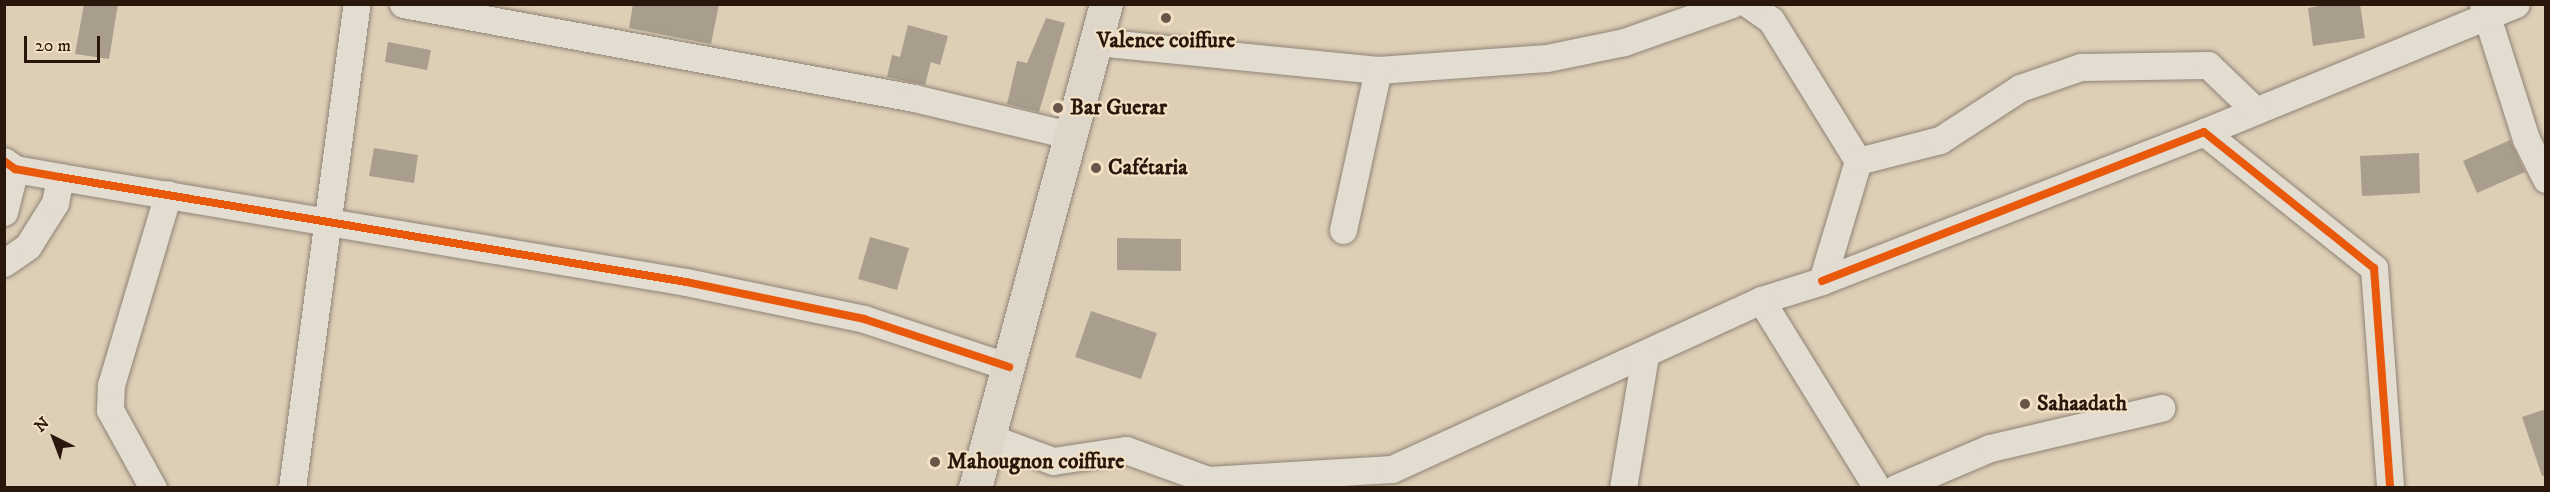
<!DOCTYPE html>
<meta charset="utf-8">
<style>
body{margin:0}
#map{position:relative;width:2550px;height:492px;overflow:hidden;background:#ddceb6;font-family:"IM FELL DW Pica",serif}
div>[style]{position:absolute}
.building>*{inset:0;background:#a99e8e}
.roads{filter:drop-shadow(0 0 2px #8e8375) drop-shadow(0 0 2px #8e8375)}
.minor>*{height:27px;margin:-13.5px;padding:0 13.5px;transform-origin:13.5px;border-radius:13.5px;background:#e3dcd0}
.major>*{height:33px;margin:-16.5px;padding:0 16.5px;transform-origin:16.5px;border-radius:16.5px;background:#ded6c9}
.cycleway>*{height:8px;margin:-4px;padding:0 4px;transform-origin:4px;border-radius:4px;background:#e8590c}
.dots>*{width:16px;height:16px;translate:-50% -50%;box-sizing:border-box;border:3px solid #f3e1c6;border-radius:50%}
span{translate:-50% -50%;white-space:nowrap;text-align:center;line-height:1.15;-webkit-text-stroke:4.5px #f3e1c6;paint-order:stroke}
.poi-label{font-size:22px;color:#29170c;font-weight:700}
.left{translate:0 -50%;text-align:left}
.frame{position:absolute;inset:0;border:6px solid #29170c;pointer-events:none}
.north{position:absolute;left:24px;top:408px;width:60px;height:60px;-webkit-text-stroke:4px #f3e1c6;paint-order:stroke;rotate:318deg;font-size:16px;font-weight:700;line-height:24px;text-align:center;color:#29170c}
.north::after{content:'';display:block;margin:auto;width:21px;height:27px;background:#29170c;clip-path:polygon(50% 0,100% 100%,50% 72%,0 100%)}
.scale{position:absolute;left:24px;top:36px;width:76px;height:27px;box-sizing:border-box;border:3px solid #29170c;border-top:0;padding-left:8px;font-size:18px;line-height:21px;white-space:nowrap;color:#29170c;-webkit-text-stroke:4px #f3e1c6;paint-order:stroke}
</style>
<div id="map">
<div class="building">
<div style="clip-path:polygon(84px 4px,118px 4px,109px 59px,75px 54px)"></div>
<div style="clip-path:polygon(633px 4px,719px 4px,711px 44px,629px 28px)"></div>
<div style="clip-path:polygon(2329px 4px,2360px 4px,2365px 38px,2313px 46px,2308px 8px)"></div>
<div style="clip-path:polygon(1046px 18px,1065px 23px,1039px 112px,1007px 104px,1017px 61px,1027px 63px)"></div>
<div style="clip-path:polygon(908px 25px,948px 36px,940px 65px,931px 62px,925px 85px,887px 77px,892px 55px,900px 57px)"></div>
<div style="clip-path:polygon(388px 42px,431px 50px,427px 70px,385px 62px)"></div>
<div style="clip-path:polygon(2510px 140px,2525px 172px,2477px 193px,2463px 161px)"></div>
<div style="clip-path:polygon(374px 148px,418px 155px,414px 183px,369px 176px)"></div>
<div style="clip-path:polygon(2419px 153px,2420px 193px,2362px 196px,2360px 156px)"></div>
<div style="clip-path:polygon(870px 237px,909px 248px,897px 290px,858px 279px)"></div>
<div style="clip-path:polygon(1117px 238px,1181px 239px,1181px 271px,1117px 270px)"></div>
<div style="clip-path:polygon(1091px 311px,1157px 333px,1141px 379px,1075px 357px)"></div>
<div style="clip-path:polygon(2546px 409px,2546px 476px,2542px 476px,2522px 417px)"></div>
</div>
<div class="roads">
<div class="minor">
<div style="left:403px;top:4px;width:520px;rotate:10.42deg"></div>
<div style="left:914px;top:98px;width:163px;rotate:13.4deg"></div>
<div style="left:1748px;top:4px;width:28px;rotate:35deg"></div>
<div style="left:1771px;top:20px;width:166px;rotate:58.3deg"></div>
<div style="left:1858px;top:161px;width:125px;rotate:106.7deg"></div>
<div style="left:1822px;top:281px;width:64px;rotate:162.7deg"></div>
<div style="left:1761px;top:300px;width:221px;rotate:58.3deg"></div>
<div style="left:2483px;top:4px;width:142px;rotate:72.3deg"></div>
<div style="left:2526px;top:139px;width:45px;rotate:63.4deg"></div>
<div style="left:1097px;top:42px;width:282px;rotate:5.7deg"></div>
<div style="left:1378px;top:70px;width:169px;rotate:-4.1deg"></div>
<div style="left:1547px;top:58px;width:79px;rotate:-11.7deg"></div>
<div style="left:1624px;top:42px;width:114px;rotate:-19.4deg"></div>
<div style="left:2204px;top:132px;width:337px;rotate:-22.3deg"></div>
<div style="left:4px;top:161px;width:14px;rotate:36deg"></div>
<div style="left:15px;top:169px;width:46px;rotate:10.1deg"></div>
<div style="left:60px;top:177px;width:635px;rotate:9.52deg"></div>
<div style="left:686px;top:282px;width:182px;rotate:11.7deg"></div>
<div style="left:864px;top:319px;width:153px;rotate:18.3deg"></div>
<div style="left:1858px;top:161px;width:85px;rotate:-14.4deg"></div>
<div style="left:1940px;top:140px;width:95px;rotate:-33deg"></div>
<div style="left:2020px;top:88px;width:65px;rotate:-19deg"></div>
<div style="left:2081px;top:67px;width:127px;rotate:-0.9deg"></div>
<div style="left:2208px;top:65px;width:66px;rotate:43.8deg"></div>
<div style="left:4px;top:212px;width:44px;rotate:-75.7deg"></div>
<div style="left:1343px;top:230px;width:164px;rotate:-77.7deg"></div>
<div style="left:4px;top:263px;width:29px;rotate:-35deg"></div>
<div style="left:28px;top:246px;width:51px;rotate:-57.9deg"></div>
<div style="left:55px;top:203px;width:26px;rotate:-79deg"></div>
<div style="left:1822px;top:281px;width:410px;rotate:-21.3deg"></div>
<div style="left:2204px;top:132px;width:218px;rotate:38.7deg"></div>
<div style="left:2374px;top:268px;width:221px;rotate:85.8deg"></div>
<div style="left:988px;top:437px;width:69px;rotate:20.3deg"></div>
<div style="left:1053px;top:461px;width:74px;rotate:-8.6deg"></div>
<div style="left:1126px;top:450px;width:87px;rotate:20.1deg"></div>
<div style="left:1208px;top:480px;width:184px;rotate:-3.4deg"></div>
<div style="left:1392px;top:469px;width:406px;rotate:-24.6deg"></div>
<div style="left:153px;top:488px;width:89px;rotate:-118.9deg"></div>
<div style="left:110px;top:410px;width:25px;rotate:-88deg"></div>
<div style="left:111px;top:385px;width:199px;rotate:-73.4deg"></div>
<div style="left:292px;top:488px;width:488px;rotate:-82.4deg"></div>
<div style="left:1623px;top:488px;width:135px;rotate:-80.6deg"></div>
<div style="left:1896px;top:488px;width:102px;rotate:-23.1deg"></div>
<div style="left:1990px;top:448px;width:176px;rotate:-13.2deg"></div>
</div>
<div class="major">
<div style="left:975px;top:488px;width:501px;rotate:-74.86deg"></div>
</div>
</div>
<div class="cycleway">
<div style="left:4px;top:161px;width:14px;rotate:36deg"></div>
<div style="left:15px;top:169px;width:46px;rotate:10.1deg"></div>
<div style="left:60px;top:177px;width:635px;rotate:9.52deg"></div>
<div style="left:686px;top:282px;width:182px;rotate:11.7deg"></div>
<div style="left:864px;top:319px;width:153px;rotate:18.3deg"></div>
<div style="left:1822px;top:281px;width:410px;rotate:-21.3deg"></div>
<div style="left:2204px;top:132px;width:218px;rotate:38.7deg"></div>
<div style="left:2374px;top:268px;width:221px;rotate:85.8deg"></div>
</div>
<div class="dots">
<div style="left:1166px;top:18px;background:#685748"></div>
<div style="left:1058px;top:108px;background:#685748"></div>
<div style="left:1096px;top:168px;background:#685748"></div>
<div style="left:2025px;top:404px;background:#685748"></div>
<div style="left:935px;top:462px;background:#685748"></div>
</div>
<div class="poi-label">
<span style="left:1166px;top:41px">Valence coiffure</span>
<span class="left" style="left:1070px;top:108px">Bar Guerar</span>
<span class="left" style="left:1108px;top:168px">Cafétaria</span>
<span class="left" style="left:2037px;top:404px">Sahaadath</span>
<span class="left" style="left:947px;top:462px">Mahougnon coiffure</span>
</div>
<div class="frame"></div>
<div class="north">N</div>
<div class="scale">20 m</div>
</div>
